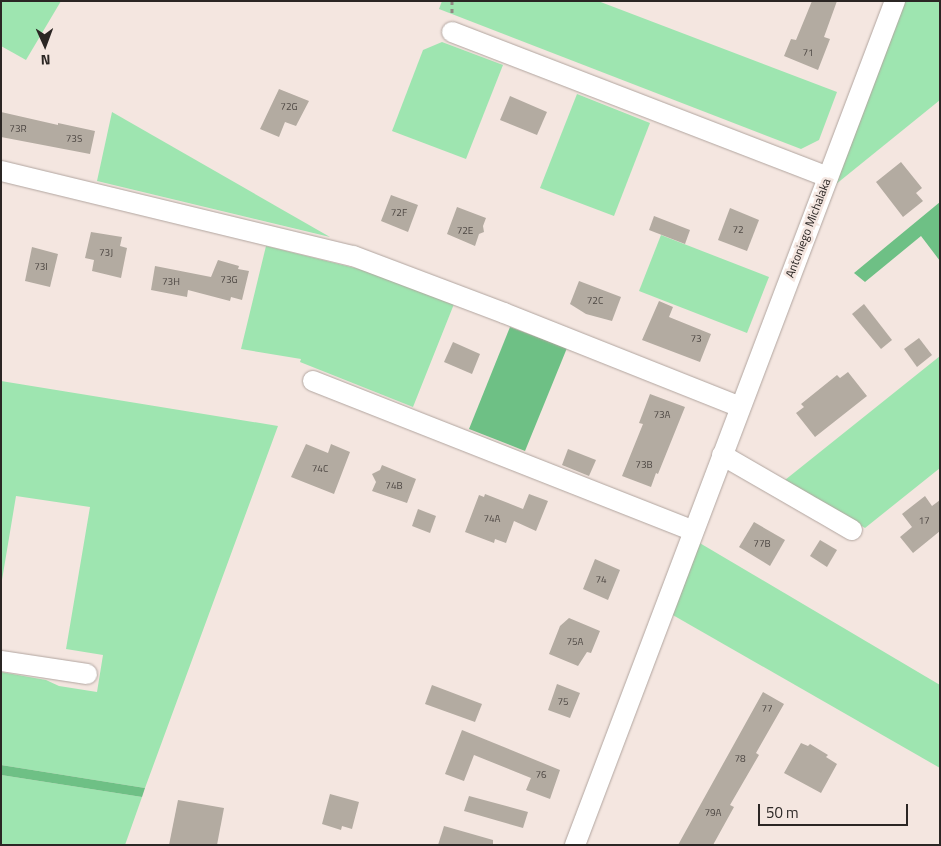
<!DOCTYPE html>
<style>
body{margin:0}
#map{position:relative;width:941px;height:846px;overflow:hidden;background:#f4e6e0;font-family:"Titillium Web",sans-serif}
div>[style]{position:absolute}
.green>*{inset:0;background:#9ee5b0}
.forest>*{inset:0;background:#6ec085}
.building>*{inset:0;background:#b3aba1}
.path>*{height:3px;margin-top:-1.5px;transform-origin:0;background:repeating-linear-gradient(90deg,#918883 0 4px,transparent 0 8px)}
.roads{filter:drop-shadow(0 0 1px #b1a59f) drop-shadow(0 0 1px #b1a59f)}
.minor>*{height:20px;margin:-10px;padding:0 10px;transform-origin:10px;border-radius:10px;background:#fff}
span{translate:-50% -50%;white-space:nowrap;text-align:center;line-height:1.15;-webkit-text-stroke:5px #f4e6e0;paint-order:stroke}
.number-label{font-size:10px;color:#4d4743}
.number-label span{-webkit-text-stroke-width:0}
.street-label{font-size:12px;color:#2b2624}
.frame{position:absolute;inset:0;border:2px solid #2b2624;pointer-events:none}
.north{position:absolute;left:20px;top:20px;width:50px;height:50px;-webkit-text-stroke:4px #f4e6e0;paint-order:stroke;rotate:178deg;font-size:14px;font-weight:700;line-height:20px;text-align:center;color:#2b2624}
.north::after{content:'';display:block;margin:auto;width:18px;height:22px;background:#2b2624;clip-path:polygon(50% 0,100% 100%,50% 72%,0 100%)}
.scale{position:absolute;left:758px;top:804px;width:150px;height:22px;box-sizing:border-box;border:2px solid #2b2624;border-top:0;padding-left:6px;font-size:15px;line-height:18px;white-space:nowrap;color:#2b2624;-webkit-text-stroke:4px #f4e6e0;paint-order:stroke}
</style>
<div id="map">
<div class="green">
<div style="clip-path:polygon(1px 1px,61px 1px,26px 60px,1px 46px)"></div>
<div style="clip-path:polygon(442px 1px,598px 1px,837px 92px,819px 140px,801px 149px,439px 9px)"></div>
<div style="clip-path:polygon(903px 1px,940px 1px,940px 100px,830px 189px)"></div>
<div style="clip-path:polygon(442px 42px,503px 65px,466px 159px,392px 131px,423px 50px)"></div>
<div style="clip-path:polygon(577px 94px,650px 123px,614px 216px,540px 188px)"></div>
<div style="clip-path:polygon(112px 112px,330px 237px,97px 181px)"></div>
<div style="clip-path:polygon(661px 235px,769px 277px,747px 333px,639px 291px)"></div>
<div style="clip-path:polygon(266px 246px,375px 273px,454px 304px,413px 407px,300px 362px,301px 359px,241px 349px)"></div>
<div style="clip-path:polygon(940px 356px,940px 468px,865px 528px,785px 480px)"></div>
<div style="clip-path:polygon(1px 381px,278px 426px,145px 788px,1px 765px,1px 672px,46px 680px,59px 686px,97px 692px,103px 655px,66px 649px,90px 507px,16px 496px,1px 586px)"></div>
<div style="clip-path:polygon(698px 542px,940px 685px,940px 768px,671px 614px)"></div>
<div style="clip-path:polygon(1px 775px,142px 797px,125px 845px,1px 845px)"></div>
</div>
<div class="forest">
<div style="clip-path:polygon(940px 202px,940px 261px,921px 236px,865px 282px,854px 273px)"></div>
<div style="clip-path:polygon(510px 327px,567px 348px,525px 451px,469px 429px)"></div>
<div style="clip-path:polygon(1px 765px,145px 788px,142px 797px,1px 775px)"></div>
</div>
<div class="building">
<div style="clip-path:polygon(812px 1px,837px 1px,824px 37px,830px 39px,818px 70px,784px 56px,791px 39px,796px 40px)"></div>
<div style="clip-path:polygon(279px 89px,309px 101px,296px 126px,285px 122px,279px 137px,260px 129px)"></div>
<div style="clip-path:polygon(510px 96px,547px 112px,537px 135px,500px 120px)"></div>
<div style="clip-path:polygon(1px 112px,58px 125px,58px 123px,95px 131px,90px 154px,1px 137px)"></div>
<div style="clip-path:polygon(901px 162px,922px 188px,916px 193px,923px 201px,903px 217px,876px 182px)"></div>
<div style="clip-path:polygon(391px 195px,418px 205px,408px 232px,381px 221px)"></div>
<div style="clip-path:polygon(457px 207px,486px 218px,483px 226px,484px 232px,479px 234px,475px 246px,447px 234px)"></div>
<div style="clip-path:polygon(730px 208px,759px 220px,747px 251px,718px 240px)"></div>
<div style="clip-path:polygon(654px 216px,690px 230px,685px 244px,649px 230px)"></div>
<div style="clip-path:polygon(91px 232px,122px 237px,120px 246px,127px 248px,121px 278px,92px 271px,94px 260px,85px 258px)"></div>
<div style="clip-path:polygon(32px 247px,58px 254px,50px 287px,25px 281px)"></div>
<div style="clip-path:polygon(218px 260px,239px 266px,238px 269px,249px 271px,242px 300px,231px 297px,230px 301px,188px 290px,187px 297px,151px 290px,155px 266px,211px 277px)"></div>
<div style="clip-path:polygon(579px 281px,621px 297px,612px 321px,586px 314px,570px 304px)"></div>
<div style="clip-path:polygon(659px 301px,673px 307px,669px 317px,711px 334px,700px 362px,642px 340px)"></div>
<div style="clip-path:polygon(864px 304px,892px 340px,881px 349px,852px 314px)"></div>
<div style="clip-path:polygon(919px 338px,932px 355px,917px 367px,904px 349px)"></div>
<div style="clip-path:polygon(453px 342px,480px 354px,472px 374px,444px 362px)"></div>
<div style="clip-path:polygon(848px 372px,867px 396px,815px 437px,796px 413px,804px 407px,801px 404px,837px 375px,840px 378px)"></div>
<div style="clip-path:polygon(650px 394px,685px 407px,658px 474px,656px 473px,651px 487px,622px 476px,643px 424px,639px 423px)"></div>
<div style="clip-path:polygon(306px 444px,328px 453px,331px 444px,350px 452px,334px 494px,291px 477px)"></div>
<div style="clip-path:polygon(568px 449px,596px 460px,589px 476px,562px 465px)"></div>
<div style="clip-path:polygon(382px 465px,416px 479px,407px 503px,372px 491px,376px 482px,372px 474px,380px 470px)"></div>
<div style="clip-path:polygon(485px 494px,523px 509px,529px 494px,548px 501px,536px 531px,514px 521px,506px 543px,495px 539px,494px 543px,465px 532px,479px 495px,484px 497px)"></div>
<div style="clip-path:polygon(925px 496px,932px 506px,940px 500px,940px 531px,913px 553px,900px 537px,912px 527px,902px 514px)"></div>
<div style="clip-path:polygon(418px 509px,436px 516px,430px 533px,412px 526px)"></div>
<div style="clip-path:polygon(754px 522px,785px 540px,770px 566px,739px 547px)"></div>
<div style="clip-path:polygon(820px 540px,837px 550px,827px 567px,810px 556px)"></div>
<div style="clip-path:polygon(595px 559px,620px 570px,608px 600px,583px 589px)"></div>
<div style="clip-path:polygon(569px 618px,600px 631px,591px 653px,587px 652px,578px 666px,549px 654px,560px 626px)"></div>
<div style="clip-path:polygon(557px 684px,580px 693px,570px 718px,548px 710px)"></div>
<div style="clip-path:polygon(432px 685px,482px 704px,475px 722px,425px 704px)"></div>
<div style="clip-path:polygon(763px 692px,784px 704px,756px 753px,759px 755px,730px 805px,734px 807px,713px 845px,678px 845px)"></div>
<div style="clip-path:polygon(462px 730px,560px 770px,550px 799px,526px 790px,531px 778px,474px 755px,464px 781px,445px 774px)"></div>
<div style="clip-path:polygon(801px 743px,808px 746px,810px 744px,828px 755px,826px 757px,837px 764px,821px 793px,784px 773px)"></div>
<div style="clip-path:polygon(330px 794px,359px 802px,352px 829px,342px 826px,341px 830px,322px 824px)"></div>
<div style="clip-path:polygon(469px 796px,528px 812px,523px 828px,464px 811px)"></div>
<div style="clip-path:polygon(178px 800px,224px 808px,217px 845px,169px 845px)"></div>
<div style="clip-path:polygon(444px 826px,493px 840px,493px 845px,438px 845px)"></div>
</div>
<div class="path">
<div style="left:452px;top:1px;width:13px;rotate:90deg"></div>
</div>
<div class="roads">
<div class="minor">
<div style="left:452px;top:32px;width:403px;rotate:21.1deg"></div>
<div style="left:1px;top:171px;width:362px;rotate:13.6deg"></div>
<div style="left:353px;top:256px;width:161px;rotate:20.7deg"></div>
<div style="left:504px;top:313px;width:254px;rotate:21.7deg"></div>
<div style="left:313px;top:381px;width:409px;rotate:21.5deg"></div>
<div style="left:722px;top:455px;width:150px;rotate:30deg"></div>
<div style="left:1px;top:661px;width:87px;rotate:8.6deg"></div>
<div style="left:575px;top:845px;width:903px;rotate:-69.24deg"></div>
</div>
</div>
<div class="number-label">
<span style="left:808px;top:53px">71</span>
<span style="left:289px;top:107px">72G</span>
<span style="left:18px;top:129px">73R</span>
<span style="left:74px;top:139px">73S</span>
<span style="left:399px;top:213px">72F</span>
<span style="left:738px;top:230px">72</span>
<span style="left:465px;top:231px">72E</span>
<span style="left:106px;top:253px">73J</span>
<span style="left:41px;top:267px">73I</span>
<span style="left:229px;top:280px">73G</span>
<span style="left:171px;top:282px">73H</span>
<span style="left:595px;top:301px">72C</span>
<span style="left:696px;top:339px">73</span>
<span style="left:662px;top:415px">73A</span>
<span style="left:644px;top:465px">73B</span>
<span style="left:320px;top:469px">74C</span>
<span style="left:394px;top:486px">74B</span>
<span style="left:492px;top:519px">74A</span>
<span style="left:924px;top:521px">17</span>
<span style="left:762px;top:544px">77B</span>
<span style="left:601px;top:580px">74</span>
<span style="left:575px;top:642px">75A</span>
<span style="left:563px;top:702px">75</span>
<span style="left:767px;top:709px">77</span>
<span style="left:740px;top:759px">78</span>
<span style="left:541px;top:775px">76</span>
<span style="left:713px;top:813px">79A</span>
</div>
<div class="street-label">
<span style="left:808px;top:228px;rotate:-69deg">Antoniego Michalaka</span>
</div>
<div class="frame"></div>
<div class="north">N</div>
<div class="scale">50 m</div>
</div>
